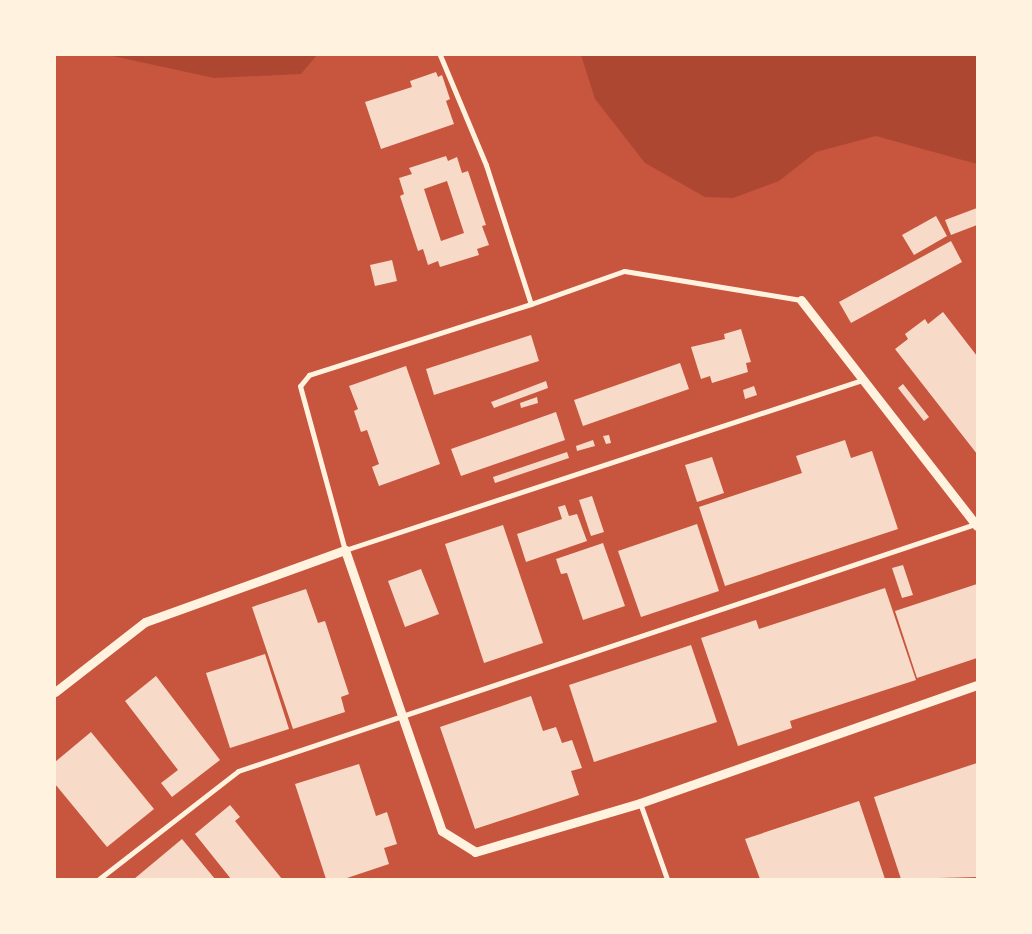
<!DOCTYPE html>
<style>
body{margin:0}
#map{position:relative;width:1032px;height:934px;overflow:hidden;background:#c8553d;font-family:"Open Sans",sans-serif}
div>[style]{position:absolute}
.green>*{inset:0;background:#ae4732}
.building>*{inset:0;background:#f7dbc8}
.minor>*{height:5px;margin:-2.5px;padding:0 2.5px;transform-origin:2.5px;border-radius:2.5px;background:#fff3e0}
.tertiary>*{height:9px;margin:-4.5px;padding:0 4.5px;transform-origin:4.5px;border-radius:4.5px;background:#fff3e0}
span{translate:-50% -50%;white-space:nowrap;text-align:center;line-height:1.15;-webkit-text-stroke:5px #fff3e0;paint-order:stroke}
.frame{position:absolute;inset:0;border:56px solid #fff3e0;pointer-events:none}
</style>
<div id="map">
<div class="green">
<div style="clip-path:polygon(108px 55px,317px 55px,301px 74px,214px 78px)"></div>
<div style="clip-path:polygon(581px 55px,977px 55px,977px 164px,876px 136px,816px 152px,779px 181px,733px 198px,705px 197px,645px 163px,595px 99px)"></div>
</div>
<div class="building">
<div style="clip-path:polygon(436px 72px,438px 77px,442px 75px,450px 99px,446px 101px,454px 124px,381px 149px,365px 102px,412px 87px,410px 81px)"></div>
<div style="clip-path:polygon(evenodd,446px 156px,448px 161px,457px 157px,462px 173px,468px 171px,486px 225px,482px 226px,489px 245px,477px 249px,479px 255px,440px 267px,438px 261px,428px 265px,423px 249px,418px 251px,400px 196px,404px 194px,399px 178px,412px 174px,409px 168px,446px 156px,447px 181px,464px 233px,441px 241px,424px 189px,447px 181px)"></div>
<div style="clip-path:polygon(977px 208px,977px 225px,951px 235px,945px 220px)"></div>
<div style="clip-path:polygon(936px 216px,947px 236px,914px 255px,902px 235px)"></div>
<div style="clip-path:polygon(951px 241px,962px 262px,851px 323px,839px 302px)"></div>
<div style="clip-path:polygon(392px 260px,397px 281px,375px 286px,370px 265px)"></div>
<div style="clip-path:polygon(943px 312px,977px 356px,977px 454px,895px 349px,908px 339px,905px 334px,925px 319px,928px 324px)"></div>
<div style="clip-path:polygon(741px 329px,751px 362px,746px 363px,748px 372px,712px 383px,710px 376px,701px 379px,691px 347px,725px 339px,724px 334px)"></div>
<div style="clip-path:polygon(531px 335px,539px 361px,434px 395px,426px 369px)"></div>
<div style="clip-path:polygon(680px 363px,689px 389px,583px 426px,574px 400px)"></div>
<div style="clip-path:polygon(406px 366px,440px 464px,379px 486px,372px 467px,379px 464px,367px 430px,361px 432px,354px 411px,358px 409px,349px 386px)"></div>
<div style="clip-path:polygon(546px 381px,548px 388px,494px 408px,491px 402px)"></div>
<div style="clip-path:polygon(903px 384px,929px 417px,924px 421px,898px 388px)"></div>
<div style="clip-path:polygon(754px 386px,757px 395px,745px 399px,743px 390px)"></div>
<div style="clip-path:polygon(537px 397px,538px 403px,521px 408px,520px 403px)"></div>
<div style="clip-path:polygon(556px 412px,565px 440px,461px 476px,451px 449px)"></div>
<div style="clip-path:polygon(609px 435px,611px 443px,606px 444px,603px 436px)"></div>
<div style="clip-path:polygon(593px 440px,595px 446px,577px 451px,576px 446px)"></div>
<div style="clip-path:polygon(845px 440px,851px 458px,872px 451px,898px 529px,725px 586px,699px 507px,802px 473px,796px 456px)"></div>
<div style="clip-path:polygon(567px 452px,569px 458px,495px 483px,493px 477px)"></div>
<div style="clip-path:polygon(712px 457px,724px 493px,697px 502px,685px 465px)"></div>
<div style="clip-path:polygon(592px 496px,604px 532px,591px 536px,579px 500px)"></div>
<div style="clip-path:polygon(565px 505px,569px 516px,577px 514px,587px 541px,526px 562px,517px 534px,562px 519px,558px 507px)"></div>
<div style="clip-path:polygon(697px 524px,719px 591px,641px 617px,618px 551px)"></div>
<div style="clip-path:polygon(503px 525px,543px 643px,484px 663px,445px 544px)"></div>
<div style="clip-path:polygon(603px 543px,625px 606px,583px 620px,567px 573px,561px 574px,556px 559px)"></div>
<div style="clip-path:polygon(903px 565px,913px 595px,902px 598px,892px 568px)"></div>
<div style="clip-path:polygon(421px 569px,439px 614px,405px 627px,388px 581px)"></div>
<div style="clip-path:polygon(977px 584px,977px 658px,917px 678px,895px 611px)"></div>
<div style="clip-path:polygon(885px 588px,916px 680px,790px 721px,792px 728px,738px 746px,701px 638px,756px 620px,759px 629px)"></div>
<div style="clip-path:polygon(306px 589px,318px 623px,325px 621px,349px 694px,341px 697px,345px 712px,293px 729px,252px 607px)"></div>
<div style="clip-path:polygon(691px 645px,717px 722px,594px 762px,569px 685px)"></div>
<div style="clip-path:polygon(265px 654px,289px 729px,230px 748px,206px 673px)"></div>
<div style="clip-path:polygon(156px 676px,220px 760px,172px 797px,161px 783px,178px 770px,125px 701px)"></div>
<div style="clip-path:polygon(531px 696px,543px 731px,556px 727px,562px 743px,572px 740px,582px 768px,571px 771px,579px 795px,475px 829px,440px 727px)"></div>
<div style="clip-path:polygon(91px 732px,154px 809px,107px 847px,55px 784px,55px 762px)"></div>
<div style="clip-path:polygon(977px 763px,977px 877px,901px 879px,874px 797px)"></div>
<div style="clip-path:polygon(359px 764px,376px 816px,387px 812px,397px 844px,384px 848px,389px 864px,344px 879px,326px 879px,295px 784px)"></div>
<div style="clip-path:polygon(859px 801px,885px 879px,760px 879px,745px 839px)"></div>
<div style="clip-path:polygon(230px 805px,240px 817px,235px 821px,282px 879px,231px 879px,195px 834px)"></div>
<div style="clip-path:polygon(182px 839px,215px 879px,134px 879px)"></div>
</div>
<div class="minor">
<div style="left:440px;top:55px;width:119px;rotate:67.3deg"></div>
<div style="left:486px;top:165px;width:146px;rotate:72.1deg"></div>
<div style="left:801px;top:300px;width:179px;rotate:-170.7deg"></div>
<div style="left:624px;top:271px;width:99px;rotate:160.5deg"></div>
<div style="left:531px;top:304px;width:233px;rotate:162.3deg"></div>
<div style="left:309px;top:375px;width:14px;rotate:129deg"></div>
<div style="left:300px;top:386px;width:170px;rotate:74.7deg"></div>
<div style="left:345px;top:550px;width:544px;rotate:-18.2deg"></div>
<div style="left:640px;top:803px;width:81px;rotate:70.4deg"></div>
<div style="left:99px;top:879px;width:176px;rotate:-37.8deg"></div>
<div style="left:238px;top:771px;width:777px;rotate:-18.53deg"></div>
</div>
<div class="tertiary">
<div style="left:801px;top:300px;width:286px;rotate:52.1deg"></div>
<div style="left:55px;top:692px;width:114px;rotate:-37.9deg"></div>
<div style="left:145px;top:622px;width:213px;rotate:-19.8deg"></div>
<div style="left:345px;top:550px;width:297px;rotate:71deg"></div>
<div style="left:442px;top:831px;width:39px;rotate:32deg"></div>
<div style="left:475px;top:852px;width:172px;rotate:-16.5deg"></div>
<div style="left:640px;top:803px;width:357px;rotate:-19.3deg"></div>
</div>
<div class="frame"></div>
</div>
